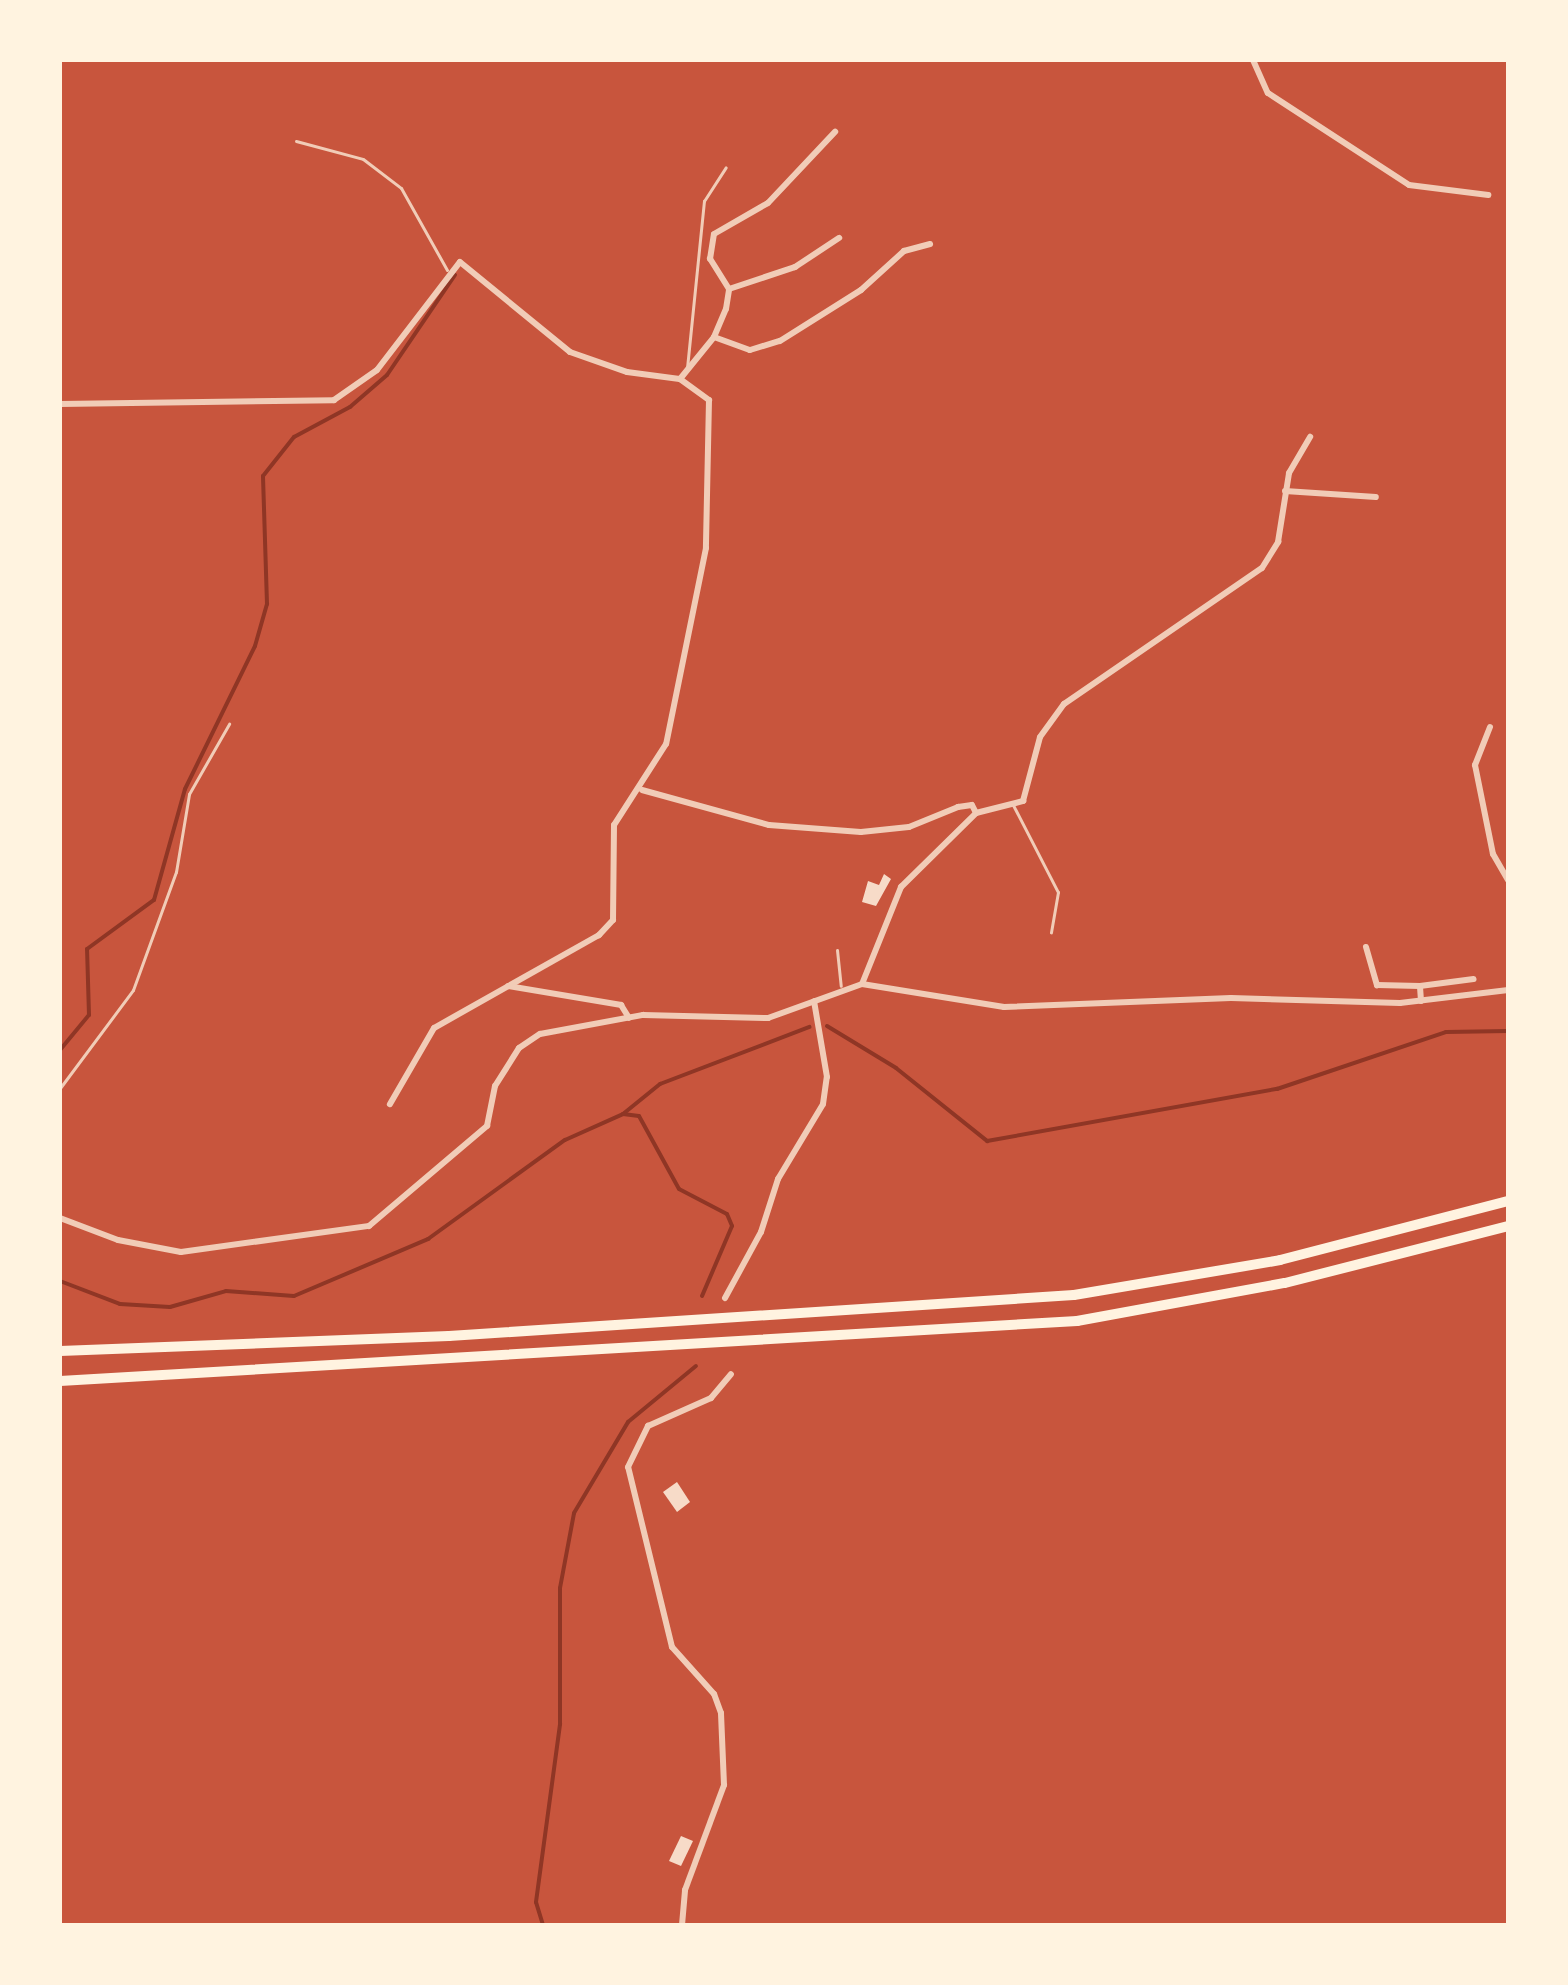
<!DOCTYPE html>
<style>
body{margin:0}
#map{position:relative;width:1568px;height:1985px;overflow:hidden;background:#c8553d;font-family:Cabin,sans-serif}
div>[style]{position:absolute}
.stream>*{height:4px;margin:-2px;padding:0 2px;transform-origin:2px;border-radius:2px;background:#8f3625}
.building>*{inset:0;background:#f7dbc8}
.service>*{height:3px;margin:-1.5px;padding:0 1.5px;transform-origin:1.5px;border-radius:1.5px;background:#f1ccb7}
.minor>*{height:6px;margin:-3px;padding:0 3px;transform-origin:3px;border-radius:3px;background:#f1ccb7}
.motorway>*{height:10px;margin:-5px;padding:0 5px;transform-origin:5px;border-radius:5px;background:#fff3e0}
span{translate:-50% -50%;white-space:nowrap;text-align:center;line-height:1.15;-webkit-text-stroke:8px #fff3e0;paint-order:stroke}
.frame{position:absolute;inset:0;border:62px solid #fff3e0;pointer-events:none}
</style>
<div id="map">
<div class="stream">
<div style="left:827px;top:1026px;width:81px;rotate:31.3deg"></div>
<div style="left:896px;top:1068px;width:117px;rotate:38.7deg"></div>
<div style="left:987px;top:1141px;width:295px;rotate:-10.2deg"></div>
<div style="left:1277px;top:1089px;width:178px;rotate:-18.6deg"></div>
<div style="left:1446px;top:1032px;width:62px;rotate:-0.9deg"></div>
<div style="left:60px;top:1050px;width:45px;rotate:-50.4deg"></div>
<div style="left:89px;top:1015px;width:66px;rotate:-91.7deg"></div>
<div style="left:87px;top:949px;width:83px;rotate:-36.2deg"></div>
<div style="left:154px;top:900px;width:115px;rotate:-74.4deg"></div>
<div style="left:185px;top:789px;width:159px;rotate:-63.9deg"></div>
<div style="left:255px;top:646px;width:44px;rotate:-74.1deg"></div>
<div style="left:267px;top:604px;width:128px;rotate:-91.8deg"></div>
<div style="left:263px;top:476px;width:50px;rotate:-51.5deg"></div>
<div style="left:294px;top:437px;width:64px;rotate:-28.2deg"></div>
<div style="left:350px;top:407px;width:49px;rotate:-40.9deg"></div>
<div style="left:387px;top:375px;width:121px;rotate:-55.8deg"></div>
<div style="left:623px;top:1114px;width:48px;rotate:-39deg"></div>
<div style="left:660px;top:1084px;width:160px;rotate:-20.9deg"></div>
<div style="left:60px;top:1281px;width:64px;rotate:21deg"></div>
<div style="left:120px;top:1304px;width:50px;rotate:3.4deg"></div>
<div style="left:170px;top:1307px;width:58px;rotate:-15.9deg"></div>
<div style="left:226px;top:1291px;width:68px;rotate:4.2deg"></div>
<div style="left:294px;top:1296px;width:146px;rotate:-23deg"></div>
<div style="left:428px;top:1239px;width:169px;rotate:-35.9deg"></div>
<div style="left:565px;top:1140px;width:64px;rotate:-24.1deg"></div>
<div style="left:623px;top:1114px;width:16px;rotate:7deg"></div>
<div style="left:639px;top:1116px;width:83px;rotate:61.3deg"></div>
<div style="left:679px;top:1189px;width:54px;rotate:27.5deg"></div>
<div style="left:727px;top:1214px;width:13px;rotate:67deg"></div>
<div style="left:732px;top:1226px;width:76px;rotate:113.2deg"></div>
<div style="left:543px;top:1925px;width:24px;rotate:-107deg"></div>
<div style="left:536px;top:1902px;width:180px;rotate:-82.3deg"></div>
<div style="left:560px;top:1724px;width:136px;rotate:-90deg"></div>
<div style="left:560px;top:1588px;width:76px;rotate:-79.4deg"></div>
<div style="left:574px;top:1513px;width:106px;rotate:-59.3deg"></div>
<div style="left:628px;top:1422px;width:88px;rotate:-39.5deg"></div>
</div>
<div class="building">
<div style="clip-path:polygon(884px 874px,891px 879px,876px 906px,862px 902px,868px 881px,879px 885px)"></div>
<div style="clip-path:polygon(677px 1482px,690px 1502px,677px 1512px,663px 1492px)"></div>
<div style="clip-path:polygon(681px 1836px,693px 1841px,681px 1866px,669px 1861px)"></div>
</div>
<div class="service">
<div style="left:296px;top:141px;width:69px;rotate:15deg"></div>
<div style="left:363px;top:159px;width:48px;rotate:37.3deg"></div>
<div style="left:401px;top:188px;width:94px;rotate:60.7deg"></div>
<div style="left:687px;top:368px;width:168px;rotate:-84.2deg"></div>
<div style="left:704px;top:201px;width:40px;rotate:-57.1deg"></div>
<div style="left:1013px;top:805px;width:98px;rotate:62.7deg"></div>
<div style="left:1058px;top:892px;width:41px;rotate:99.9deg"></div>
<div style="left:837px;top:950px;width:36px;rotate:84deg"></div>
<div style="left:60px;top:1088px;width:122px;rotate:-53.3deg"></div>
<div style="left:133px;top:990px;width:126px;rotate:-70deg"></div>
<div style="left:176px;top:872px;width:79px;rotate:-80.5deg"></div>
<div style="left:189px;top:794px;width:81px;rotate:-60.3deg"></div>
</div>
<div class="minor">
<div style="left:1253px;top:60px;width:36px;rotate:66deg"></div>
<div style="left:1268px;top:93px;width:168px;rotate:33.1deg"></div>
<div style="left:1409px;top:185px;width:80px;rotate:7.2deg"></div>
<div style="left:729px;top:289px;width:70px;rotate:-18.4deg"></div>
<div style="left:795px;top:267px;width:53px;rotate:-33.4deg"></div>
<div style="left:714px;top:337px;width:38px;rotate:20deg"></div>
<div style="left:750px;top:350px;width:31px;rotate:-17deg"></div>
<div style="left:780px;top:341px;width:96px;rotate:-32.2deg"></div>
<div style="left:861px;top:290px;width:58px;rotate:-42.2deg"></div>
<div style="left:904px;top:251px;width:27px;rotate:-15deg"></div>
<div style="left:680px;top:379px;width:54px;rotate:-51deg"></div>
<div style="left:714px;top:337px;width:30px;rotate:-67deg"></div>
<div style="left:726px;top:309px;width:20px;rotate:-81deg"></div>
<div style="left:729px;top:289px;width:36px;rotate:-122deg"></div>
<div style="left:710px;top:259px;width:25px;rotate:-81deg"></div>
<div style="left:714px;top:234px;width:62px;rotate:-29.9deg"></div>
<div style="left:768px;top:203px;width:98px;rotate:-46.7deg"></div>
<div style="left:60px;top:404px;width:274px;rotate:-0.8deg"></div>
<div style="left:334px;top:400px;width:52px;rotate:-34.9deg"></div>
<div style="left:377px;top:370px;width:136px;rotate:-52.5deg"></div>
<div style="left:460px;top:262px;width:142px;rotate:39.3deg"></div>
<div style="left:570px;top:352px;width:60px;rotate:19.3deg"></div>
<div style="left:627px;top:372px;width:53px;rotate:7.5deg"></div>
<div style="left:680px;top:379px;width:36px;rotate:36deg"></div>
<div style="left:709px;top:400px;width:148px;rotate:91.2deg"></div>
<div style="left:706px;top:548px;width:200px;rotate:101.5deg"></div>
<div style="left:666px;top:744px;width:96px;rotate:122.7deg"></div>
<div style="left:614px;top:825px;width:95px;rotate:90.6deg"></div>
<div style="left:613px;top:920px;width:21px;rotate:133deg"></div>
<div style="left:599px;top:935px;width:189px;rotate:150.6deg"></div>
<div style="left:434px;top:1028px;width:88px;rotate:120.1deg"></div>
<div style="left:1285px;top:491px;width:91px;rotate:3.8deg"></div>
<div style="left:1490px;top:727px;width:41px;rotate:111.5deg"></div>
<div style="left:1475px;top:765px;width:91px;rotate:78.6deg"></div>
<div style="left:1493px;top:854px;width:30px;rotate:60deg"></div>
<div style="left:642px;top:790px;width:132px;rotate:15.4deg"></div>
<div style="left:769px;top:825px;width:92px;rotate:4.4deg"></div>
<div style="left:861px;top:832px;width:48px;rotate:-5.9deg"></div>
<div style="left:909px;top:827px;width:53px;rotate:-22.2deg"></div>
<div style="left:958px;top:807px;width:14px;rotate:-8deg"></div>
<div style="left:972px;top:805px;width:9px;rotate:63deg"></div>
<div style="left:976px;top:813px;width:49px;rotate:-14.3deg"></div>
<div style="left:1023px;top:801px;width:66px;rotate:-75.1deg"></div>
<div style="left:1040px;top:737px;width:41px;rotate:-54deg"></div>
<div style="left:1064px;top:704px;width:240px;rotate:-34.5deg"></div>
<div style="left:1262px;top:568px;width:31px;rotate:-58deg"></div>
<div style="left:1278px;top:542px;width:70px;rotate:-80.9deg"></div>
<div style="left:1289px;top:473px;width:42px;rotate:-59.7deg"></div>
<div style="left:1366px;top:947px;width:40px;rotate:74deg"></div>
<div style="left:1377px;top:985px;width:43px;rotate:1.3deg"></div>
<div style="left:862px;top:984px;width:105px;rotate:-68.1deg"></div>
<div style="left:901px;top:887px;width:105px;rotate:-44.6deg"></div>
<div style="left:508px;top:986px;width:115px;rotate:9.5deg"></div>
<div style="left:621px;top:1005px;width:15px;rotate:58deg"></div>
<div style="left:1421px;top:1001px;width:15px;rotate:-94deg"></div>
<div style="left:1420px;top:986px;width:54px;rotate:-7.4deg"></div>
<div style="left:60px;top:1218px;width:62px;rotate:20.8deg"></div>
<div style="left:118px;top:1240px;width:64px;rotate:10.8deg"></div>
<div style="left:181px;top:1252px;width:190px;rotate:-7.9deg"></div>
<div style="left:369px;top:1226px;width:155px;rotate:-40.3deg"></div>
<div style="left:487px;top:1126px;width:41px;rotate:-78.7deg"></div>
<div style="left:495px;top:1086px;width:45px;rotate:-57.7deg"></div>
<div style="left:519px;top:1048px;width:25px;rotate:-34deg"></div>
<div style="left:540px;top:1034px;width:105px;rotate:-10.5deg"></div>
<div style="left:643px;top:1015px;width:125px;rotate:1.4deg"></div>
<div style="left:768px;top:1018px;width:100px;rotate:-19.9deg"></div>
<div style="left:862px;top:984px;width:144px;rotate:9.2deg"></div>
<div style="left:1004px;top:1007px;width:227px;rotate:-2.3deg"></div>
<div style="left:1231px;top:998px;width:169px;rotate:1.7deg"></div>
<div style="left:1400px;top:1003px;width:109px;rotate:-6.9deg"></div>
<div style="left:725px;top:1298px;width:75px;rotate:-61.4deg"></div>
<div style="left:761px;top:1232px;width:56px;rotate:-72.2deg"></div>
<div style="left:778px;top:1179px;width:87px;rotate:-59deg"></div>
<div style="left:823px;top:1104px;width:27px;rotate:-82deg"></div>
<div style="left:827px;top:1077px;width:77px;rotate:-99.7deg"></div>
<div style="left:682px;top:1925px;width:35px;rotate:-85deg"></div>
<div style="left:685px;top:1890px;width:112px;rotate:-69.6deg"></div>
<div style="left:724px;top:1785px;width:72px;rotate:-92.4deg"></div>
<div style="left:721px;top:1713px;width:20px;rotate:-110deg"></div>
<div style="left:714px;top:1694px;width:63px;rotate:-131.8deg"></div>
<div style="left:672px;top:1647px;width:185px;rotate:-103.7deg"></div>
<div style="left:628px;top:1467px;width:46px;rotate:-64deg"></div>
<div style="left:648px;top:1426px;width:69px;rotate:-24deg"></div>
<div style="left:711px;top:1398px;width:31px;rotate:-50deg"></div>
</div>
<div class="motorway">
<div style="left:60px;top:1351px;width:389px;rotate:-2.2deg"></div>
<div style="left:449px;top:1336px;width:626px;rotate:-3.75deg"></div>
<div style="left:1074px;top:1295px;width:209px;rotate:-9.6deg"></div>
<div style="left:1280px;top:1260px;width:236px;rotate:-14.5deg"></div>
<div style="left:60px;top:1381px;width:1019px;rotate:-3.38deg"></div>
<div style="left:1077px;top:1321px;width:211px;rotate:-10.4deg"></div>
<div style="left:1285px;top:1283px;width:230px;rotate:-14.3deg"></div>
</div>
<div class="frame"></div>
</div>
